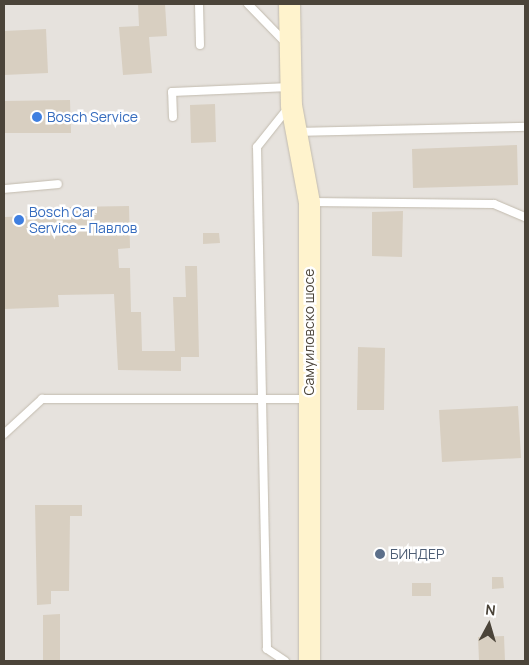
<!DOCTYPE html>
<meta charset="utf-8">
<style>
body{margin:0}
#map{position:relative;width:529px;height:665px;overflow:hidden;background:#f6f3ec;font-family:Manrope,sans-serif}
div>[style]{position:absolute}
.industrial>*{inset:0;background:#e6e2dd}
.building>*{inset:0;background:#d8cfc1}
.roads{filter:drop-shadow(0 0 1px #c2bbae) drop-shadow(0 0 1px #c2bbae)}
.lane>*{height:8px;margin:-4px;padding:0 4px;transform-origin:4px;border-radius:4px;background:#fff}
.secondary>*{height:21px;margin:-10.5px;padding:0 10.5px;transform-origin:10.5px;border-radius:10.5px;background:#fff3cd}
.dots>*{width:14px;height:14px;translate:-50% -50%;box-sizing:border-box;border:2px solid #fff;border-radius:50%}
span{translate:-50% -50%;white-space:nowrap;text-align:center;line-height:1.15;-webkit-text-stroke:5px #fff;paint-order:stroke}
.shop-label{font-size:14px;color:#366cbe}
.left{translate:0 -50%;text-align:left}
.street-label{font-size:14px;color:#4b4439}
.service-label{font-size:14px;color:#4e5e75}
.frame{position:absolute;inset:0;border:5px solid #4b4439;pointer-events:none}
.north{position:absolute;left:464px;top:600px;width:50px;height:50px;-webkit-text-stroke:4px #fff;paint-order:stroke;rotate:6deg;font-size:14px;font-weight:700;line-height:20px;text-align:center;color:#4b4439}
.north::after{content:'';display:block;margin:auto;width:18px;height:22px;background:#4b4439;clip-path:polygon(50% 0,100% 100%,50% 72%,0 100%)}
</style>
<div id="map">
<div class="industrial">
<div style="clip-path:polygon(4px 4px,525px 4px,525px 661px,4px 661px)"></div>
</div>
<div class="building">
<div style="clip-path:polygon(138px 4px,165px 4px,167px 36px,149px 37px,152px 73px,123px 75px,119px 27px,139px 26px)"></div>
<div style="clip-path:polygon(46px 29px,48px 73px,4px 75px,4px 31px)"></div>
<div style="clip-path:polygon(70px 100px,71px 133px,4px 133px,4px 101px)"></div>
<div style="clip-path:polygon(215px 104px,216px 142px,191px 143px,190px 105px)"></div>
<div style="clip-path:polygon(517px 145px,518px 185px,413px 188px,412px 149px)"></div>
<div style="clip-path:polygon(129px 206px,130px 248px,118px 249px,119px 268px,130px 268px,131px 312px,141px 312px,142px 351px,175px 351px,173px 297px,186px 297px,185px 266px,197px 266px,199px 357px,181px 357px,181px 371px,118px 370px,114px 294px,58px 295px,59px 307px,4px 309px,4px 217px,70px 215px,70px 207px)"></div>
<div style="clip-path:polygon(403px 211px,402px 257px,372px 256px,372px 212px)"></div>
<div style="clip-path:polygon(203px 233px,219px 233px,220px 243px,203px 244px)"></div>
<div style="clip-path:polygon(358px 347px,385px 348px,384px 410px,357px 410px)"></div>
<div style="clip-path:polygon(518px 406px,521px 458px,442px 462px,439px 410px)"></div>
<div style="clip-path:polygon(35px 505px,82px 505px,82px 516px,70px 516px,69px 591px,51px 591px,51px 604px,37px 605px)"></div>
<div style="clip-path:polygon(492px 577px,503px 577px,504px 588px,492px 589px)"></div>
<div style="clip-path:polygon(412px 583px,431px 583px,431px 596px,412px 596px)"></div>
<div style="clip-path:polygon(60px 614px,60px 661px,43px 661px,43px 615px)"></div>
<div style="clip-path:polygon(504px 636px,505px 661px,479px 661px,478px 637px)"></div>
</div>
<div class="roads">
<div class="lane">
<div style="left:199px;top:4px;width:41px;rotate:88.6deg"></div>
<div style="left:248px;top:4px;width:53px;rotate:45.8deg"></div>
<div style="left:173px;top:117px;width:25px;rotate:-92deg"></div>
<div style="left:172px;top:92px;width:118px;rotate:-2.4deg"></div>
<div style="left:298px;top:132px;width:227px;rotate:-1.3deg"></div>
<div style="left:4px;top:189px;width:54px;rotate:-5.3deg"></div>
<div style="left:311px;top:202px;width:183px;rotate:0.6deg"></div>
<div style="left:494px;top:204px;width:34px;rotate:23deg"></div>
<div style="left:4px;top:434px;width:52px;rotate:-42.6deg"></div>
<div style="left:42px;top:399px;width:267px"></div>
<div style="left:285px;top:661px;width:22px;rotate:-146deg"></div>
<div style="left:267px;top:649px;width:502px;rotate:-91.14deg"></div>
<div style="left:257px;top:147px;width:50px;rotate:-51.5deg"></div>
</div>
<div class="secondary">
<div style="left:289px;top:4px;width:101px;rotate:88.9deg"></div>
<div style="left:291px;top:105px;width:99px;rotate:79.5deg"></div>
<div style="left:309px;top:202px;width:459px;rotate:90deg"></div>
</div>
</div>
<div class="dots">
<div style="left:37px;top:117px;background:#3f7fe0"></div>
<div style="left:19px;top:220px;background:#3f7fe0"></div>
<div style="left:380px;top:554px;background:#5c6f8a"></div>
</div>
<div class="shop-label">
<span class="left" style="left:47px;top:117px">Bosch Service</span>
<span class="left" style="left:29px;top:220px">Bosch Car<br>Service - Павлов</span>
</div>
<div class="street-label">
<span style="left:309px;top:332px;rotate:-90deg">Самуиловско шосе</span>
</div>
<div class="service-label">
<span class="left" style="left:390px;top:554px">БИНДЕР</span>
</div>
<div class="frame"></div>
<div class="north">N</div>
</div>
